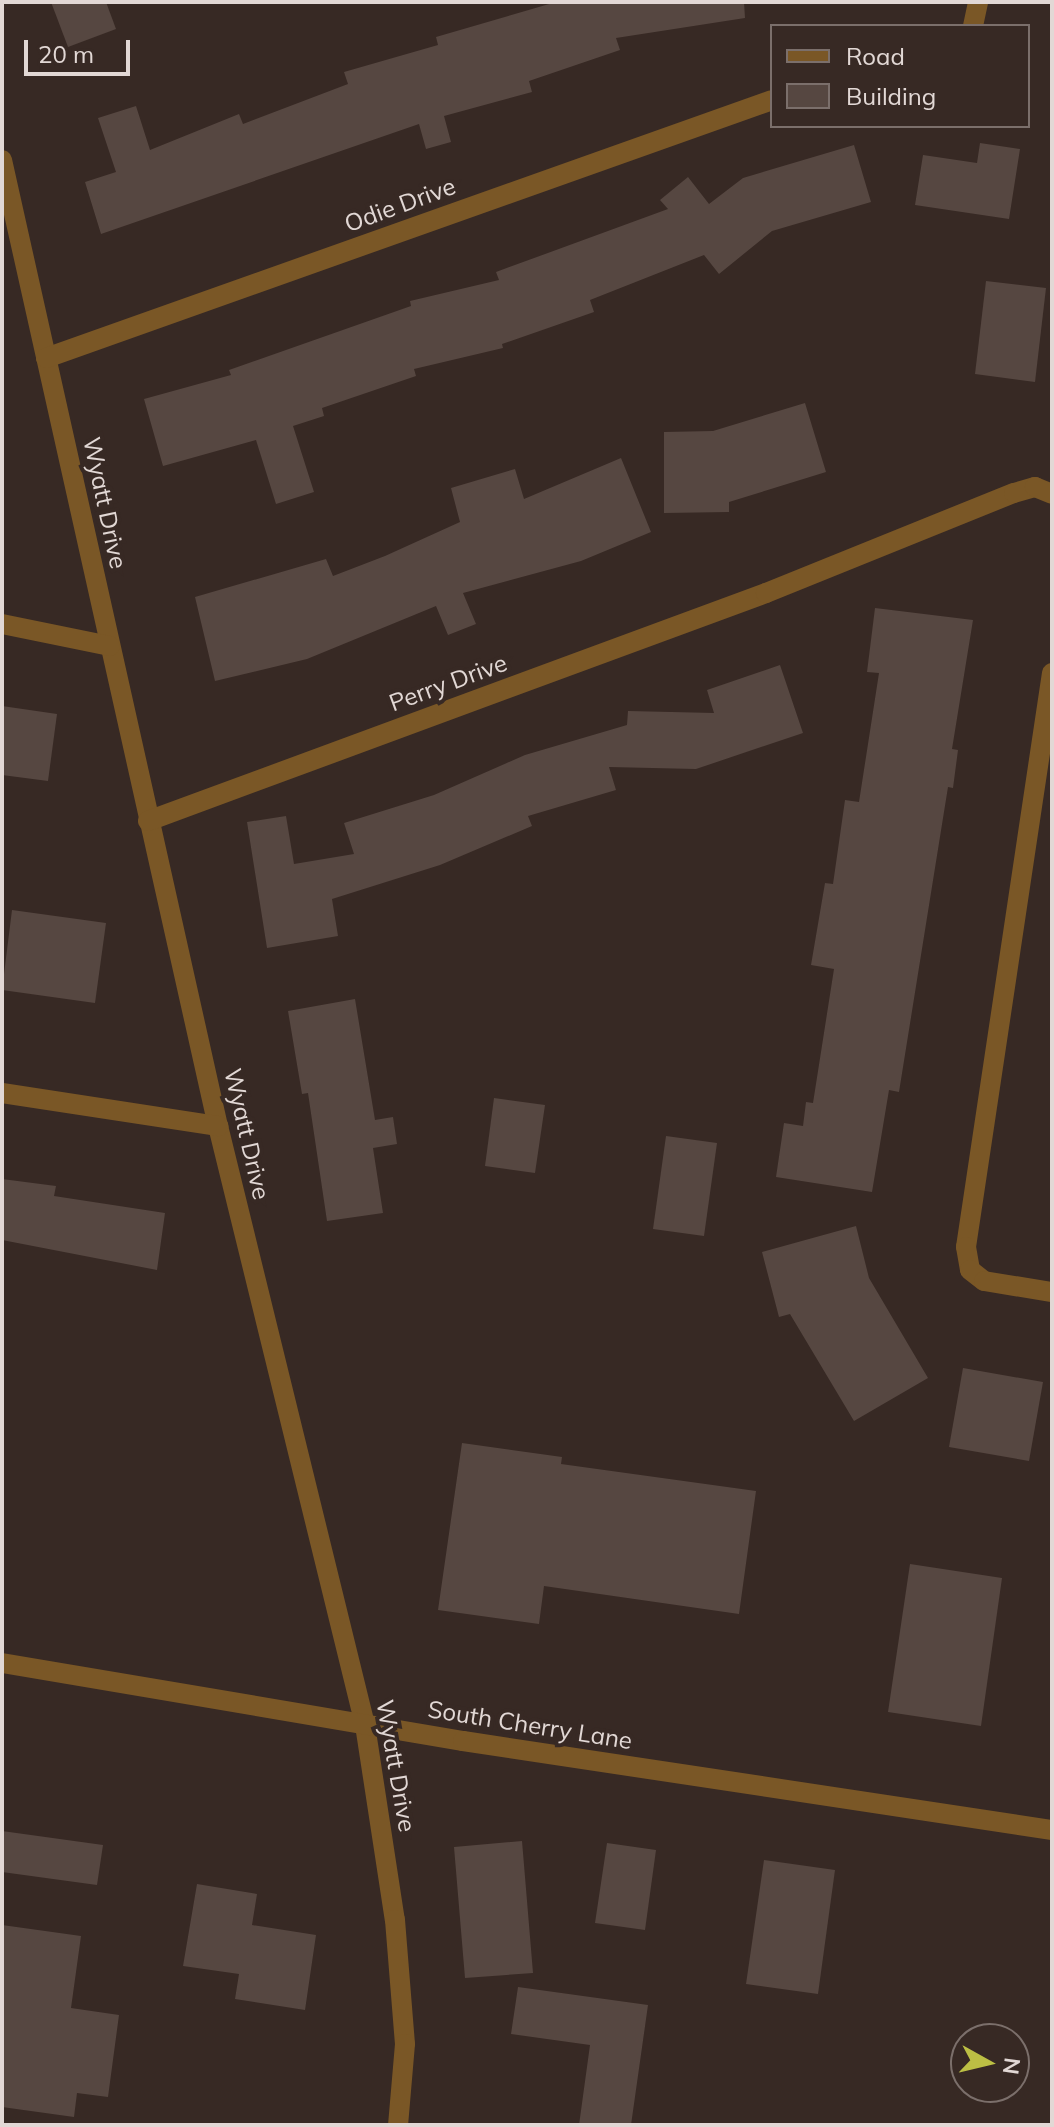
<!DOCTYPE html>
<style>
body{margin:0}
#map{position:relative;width:1054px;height:2127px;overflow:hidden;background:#372924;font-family:Mulish,sans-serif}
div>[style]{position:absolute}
.building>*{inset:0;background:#564741}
.minor>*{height:20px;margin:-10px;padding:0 10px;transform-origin:10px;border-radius:10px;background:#7a5726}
span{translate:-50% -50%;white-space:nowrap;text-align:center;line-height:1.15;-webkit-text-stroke:8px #372924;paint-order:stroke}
.street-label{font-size:24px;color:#e2d8d5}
.frame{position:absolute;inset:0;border:4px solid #e2d8d5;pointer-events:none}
.legend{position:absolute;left:770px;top:24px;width:260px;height:104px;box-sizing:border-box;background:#372924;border:2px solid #7b6f6b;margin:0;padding:10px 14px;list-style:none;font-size:24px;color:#e2d8d5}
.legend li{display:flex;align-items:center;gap:16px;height:40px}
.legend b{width:40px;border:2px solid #7b6f6b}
.north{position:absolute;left:950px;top:2023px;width:80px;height:80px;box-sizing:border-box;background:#372924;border:2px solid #7b6f6b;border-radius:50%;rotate:98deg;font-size:22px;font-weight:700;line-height:32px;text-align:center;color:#e2d8d5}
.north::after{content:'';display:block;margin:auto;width:28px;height:36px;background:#bcbf44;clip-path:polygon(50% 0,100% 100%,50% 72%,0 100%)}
.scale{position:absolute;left:24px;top:40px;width:106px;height:36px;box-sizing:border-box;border:4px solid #e2d8d5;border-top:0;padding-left:10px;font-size:24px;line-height:28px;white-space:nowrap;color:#e2d8d5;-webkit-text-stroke:6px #372924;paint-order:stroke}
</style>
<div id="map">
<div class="building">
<div style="clip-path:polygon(51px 2px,106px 2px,116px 29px,68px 47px)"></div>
<div style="clip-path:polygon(556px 2px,744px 2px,745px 18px,616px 38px,620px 50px,529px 81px,532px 92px,444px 116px,451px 142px,426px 149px,419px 124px,101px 234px,85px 182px,116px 172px,98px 118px,136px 106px,150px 150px,239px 114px,243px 124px,348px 84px,344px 72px,438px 45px,436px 37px)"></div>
<div style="clip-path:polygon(980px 143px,1020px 149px,1009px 219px,915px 205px,923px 155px,977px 163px)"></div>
<div style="clip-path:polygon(854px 145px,871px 202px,772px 231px,719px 274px,704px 255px,590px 300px,594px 312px,502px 344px,503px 348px,414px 369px,416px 376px,322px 408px,324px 416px,293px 426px,314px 492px,276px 504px,256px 440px,163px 466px,144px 399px,231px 375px,229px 370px,411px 306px,410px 301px,499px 280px,496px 272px,668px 209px,660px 200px,688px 177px,709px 204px,743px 178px)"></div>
<div style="clip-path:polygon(986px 281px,1046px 288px,1035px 382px,975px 374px)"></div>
<div style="clip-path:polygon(805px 403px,826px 472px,729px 502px,729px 512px,664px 513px,664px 432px,713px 431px)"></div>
<div style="clip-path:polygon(621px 458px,651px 532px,581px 561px,463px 593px,476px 624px,448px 635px,436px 606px,307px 659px,215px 681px,195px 597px,326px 559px,333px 576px,385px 556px,460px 522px,451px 488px,515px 469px,524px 499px)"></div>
<div style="clip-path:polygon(875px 608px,973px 620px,952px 749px,958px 750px,953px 788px,948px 787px,899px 1092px,889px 1090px,872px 1192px,776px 1177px,784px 1123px,803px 1126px,806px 1102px,813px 1103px,834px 969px,811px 965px,825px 883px,833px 884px,845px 800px,859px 802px,879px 673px,867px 672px)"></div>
<div style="clip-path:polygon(780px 665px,803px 733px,696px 769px,609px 767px,616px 790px,528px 816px,532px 826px,440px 865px,332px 899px,338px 936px,267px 948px,247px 822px,286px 816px,294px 864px,354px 854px,344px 823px,434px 795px,525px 755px,627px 725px,628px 711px,714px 713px,707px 690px)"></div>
<div style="clip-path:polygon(2px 706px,57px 714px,48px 781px,2px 775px)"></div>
<div style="clip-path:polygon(12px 910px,106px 923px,95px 1003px,2px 990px)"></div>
<div style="clip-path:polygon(355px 999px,375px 1120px,393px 1117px,397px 1144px,373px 1148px,383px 1213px,327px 1221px,308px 1093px,302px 1094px,288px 1011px)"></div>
<div style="clip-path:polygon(494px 1098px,545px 1105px,535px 1173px,485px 1166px)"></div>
<div style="clip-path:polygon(666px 1136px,717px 1143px,704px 1236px,653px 1229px)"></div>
<div style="clip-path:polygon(2px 1179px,56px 1186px,54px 1196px,165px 1213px,157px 1270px,2px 1240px)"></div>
<div style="clip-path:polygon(856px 1226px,869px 1278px,928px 1378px,854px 1421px,790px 1314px,779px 1317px,762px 1252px)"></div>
<div style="clip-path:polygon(963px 1368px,1043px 1382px,1029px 1461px,949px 1447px)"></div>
<div style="clip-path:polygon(462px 1443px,562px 1457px,561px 1464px,756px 1491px,739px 1614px,544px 1586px,539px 1624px,438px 1610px)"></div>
<div style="clip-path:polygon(910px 1564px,1002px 1578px,981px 1726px,888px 1712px)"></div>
<div style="clip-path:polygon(2px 1831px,103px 1845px,97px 1885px,2px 1872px)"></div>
<div style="clip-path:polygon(522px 1841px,533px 1973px,465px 1978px,454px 1847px)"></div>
<div style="clip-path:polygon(607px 1843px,656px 1850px,645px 1930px,595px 1923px)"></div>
<div style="clip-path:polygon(764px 1860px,835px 1870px,818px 1994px,746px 1984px)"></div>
<div style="clip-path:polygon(197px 1884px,257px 1894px,252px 1925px,316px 1935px,305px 2010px,235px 1999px,239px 1974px,183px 1966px)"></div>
<div style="clip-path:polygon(2px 1925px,81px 1936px,71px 2008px,119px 2015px,108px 2097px,77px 2093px,74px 2117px,2px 2107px)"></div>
<div style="clip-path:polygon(518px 1987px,648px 2005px,631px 2125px,579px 2125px,590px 2045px,511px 2034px)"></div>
</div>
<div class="minor">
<div style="left:973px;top:26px;width:25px;rotate:-78deg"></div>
<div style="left:2px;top:160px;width:990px;rotate:77.4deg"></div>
<div style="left:218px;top:1126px;width:617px;rotate:76.21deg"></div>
<div style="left:365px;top:1725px;width:197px;rotate:81.3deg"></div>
<div style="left:395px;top:1920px;width:124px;rotate:85.4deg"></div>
<div style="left:405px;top:2044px;width:81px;rotate:94.9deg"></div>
<div style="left:46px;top:358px;width:770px;rotate:-19.56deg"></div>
<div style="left:2px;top:624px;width:110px;rotate:11.5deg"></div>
<div style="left:1052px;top:673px;width:580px;rotate:98.52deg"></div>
<div style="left:966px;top:1247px;width:23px;rotate:80deg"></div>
<div style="left:970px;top:1270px;width:18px;rotate:38deg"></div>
<div style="left:984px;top:1281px;width:69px;rotate:9.2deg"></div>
<div style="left:148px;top:821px;width:659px;rotate:-20.25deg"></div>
<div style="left:766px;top:593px;width:267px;rotate:-22deg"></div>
<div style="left:1014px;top:493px;width:22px;rotate:-16deg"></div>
<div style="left:1035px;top:487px;width:18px;rotate:22deg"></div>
<div style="left:2px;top:1093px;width:219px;rotate:8.7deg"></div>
<div style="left:2px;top:1663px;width:468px;rotate:9.6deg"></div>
<div style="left:463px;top:1741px;width:596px;rotate:8.59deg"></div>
</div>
<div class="street-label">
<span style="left:400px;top:205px;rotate:-20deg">Odie Drive</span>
<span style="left:105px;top:503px;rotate:78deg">Wyatt Drive</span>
<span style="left:448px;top:683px;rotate:-20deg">Perry Drive</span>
<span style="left:247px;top:1134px;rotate:77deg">Wyatt Drive</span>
<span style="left:530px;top:1725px;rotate:9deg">South Cherry Lane</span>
<span style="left:396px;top:1766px;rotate:80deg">Wyatt Drive</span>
</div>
<div class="frame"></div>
<ul class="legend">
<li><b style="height:10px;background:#7a5726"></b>Road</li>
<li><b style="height:22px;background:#564741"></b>Building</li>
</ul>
<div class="north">N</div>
<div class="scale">20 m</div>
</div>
